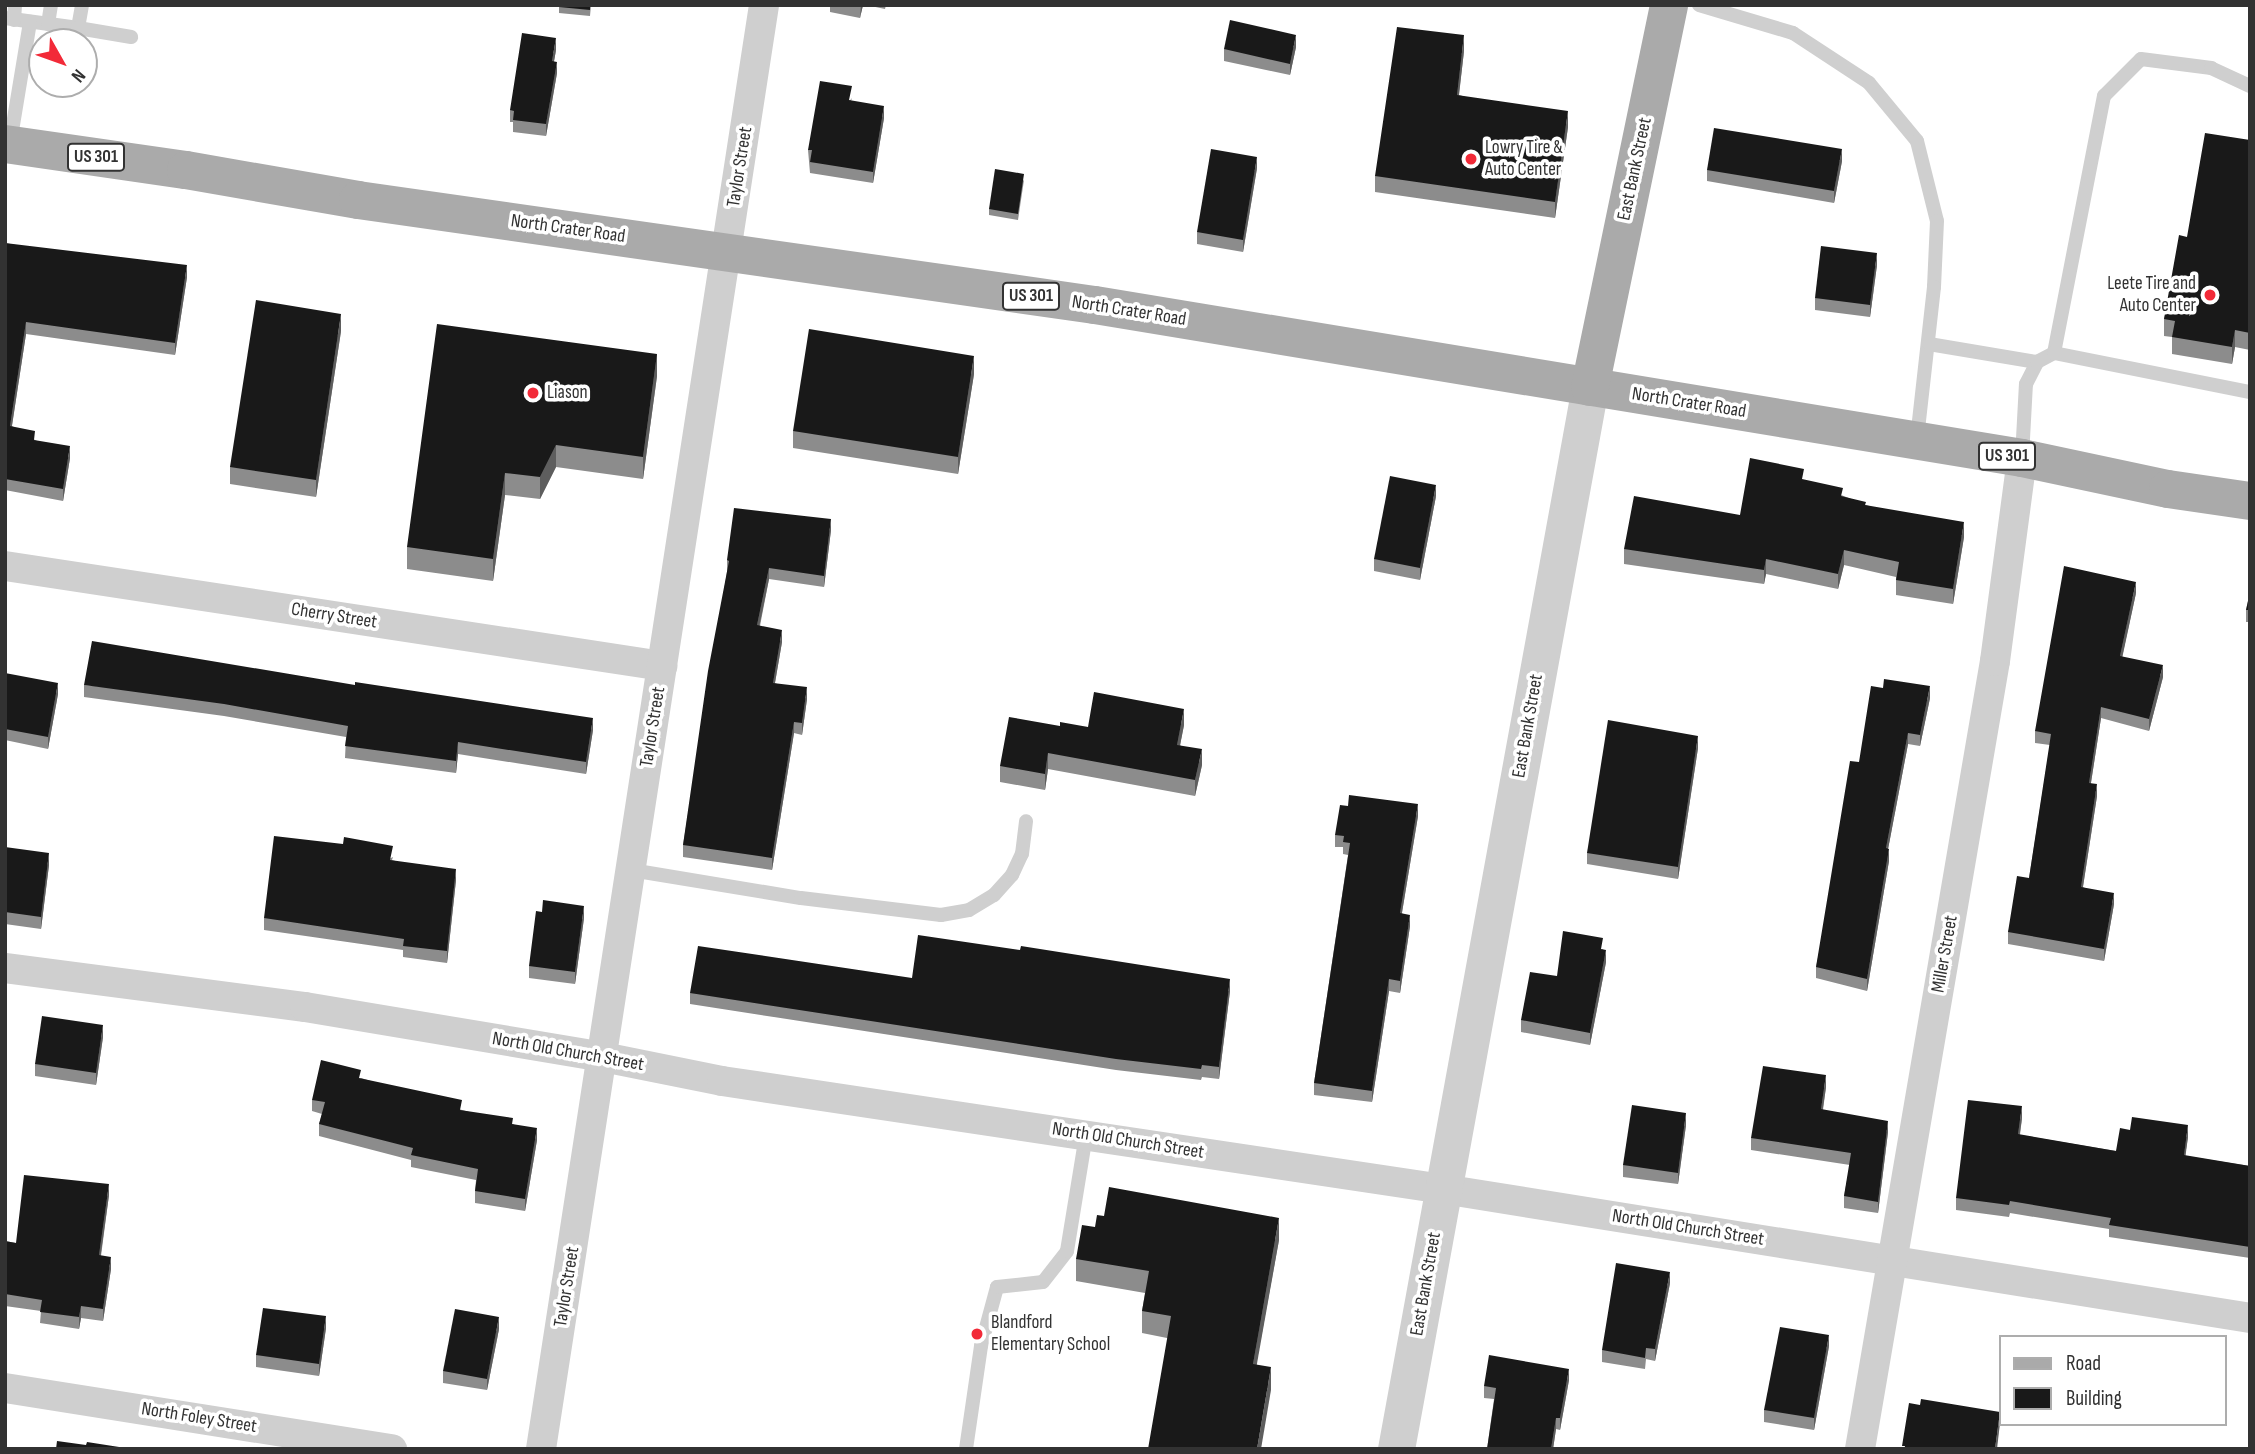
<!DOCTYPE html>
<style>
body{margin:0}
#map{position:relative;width:2255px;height:1454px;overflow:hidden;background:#fff;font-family:"Sofia Sans Condensed",sans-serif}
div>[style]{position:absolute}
.service>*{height:14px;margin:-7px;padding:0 7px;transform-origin:7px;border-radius:7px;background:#cfcfcf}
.minor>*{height:30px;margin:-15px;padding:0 15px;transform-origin:15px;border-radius:15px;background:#cfcfcf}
.tertiary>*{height:37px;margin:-18.5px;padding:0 18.5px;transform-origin:18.5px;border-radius:18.5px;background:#cfcfcf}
.primary>*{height:38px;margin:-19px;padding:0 19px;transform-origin:19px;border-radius:19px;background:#aaa}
.wall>*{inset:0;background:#8c8c8c}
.shaded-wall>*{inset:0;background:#5e5e5e}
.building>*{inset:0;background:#191919}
.dots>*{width:19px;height:19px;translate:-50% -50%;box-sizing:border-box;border:4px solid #fff;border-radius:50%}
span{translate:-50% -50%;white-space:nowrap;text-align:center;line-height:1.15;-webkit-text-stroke:7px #fff;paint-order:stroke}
.shield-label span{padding:2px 5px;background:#fff;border:2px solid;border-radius:5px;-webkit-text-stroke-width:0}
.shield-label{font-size:18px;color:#323232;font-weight:700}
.poi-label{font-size:19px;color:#323232}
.left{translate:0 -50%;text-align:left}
.right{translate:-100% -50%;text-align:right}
.street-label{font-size:19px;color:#323232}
.frame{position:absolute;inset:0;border:7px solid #323232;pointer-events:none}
.legend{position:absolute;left:1999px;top:1335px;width:228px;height:91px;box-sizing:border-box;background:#fff;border:2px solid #adadad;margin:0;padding:9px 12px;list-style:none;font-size:21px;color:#323232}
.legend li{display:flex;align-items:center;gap:14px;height:35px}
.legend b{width:35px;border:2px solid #adadad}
.north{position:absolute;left:28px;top:28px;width:70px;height:70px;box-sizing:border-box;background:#fff;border:2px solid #adadad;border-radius:50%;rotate:130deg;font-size:19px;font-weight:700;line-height:28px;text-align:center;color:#323232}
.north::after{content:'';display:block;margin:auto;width:24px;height:32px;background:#f22a38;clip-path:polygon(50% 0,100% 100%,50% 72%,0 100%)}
</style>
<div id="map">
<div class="service">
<div style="left:1699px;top:5px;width:98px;rotate:16.6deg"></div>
<div style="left:1793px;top:33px;width:91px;rotate:33.3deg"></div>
<div style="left:1869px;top:83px;width:75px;rotate:50.4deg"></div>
<div style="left:1917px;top:141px;width:82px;rotate:76deg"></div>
<div style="left:1937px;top:221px;width:66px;rotate:92.6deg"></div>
<div style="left:1934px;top:287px;width:153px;rotate:96.4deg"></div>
<div style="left:5px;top:18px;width:74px;rotate:7.8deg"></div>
<div style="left:78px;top:28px;width:23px;rotate:-80deg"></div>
<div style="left:14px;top:20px;width:15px;rotate:-86deg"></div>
<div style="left:48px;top:24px;width:19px;rotate:-81deg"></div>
<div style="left:78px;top:28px;width:54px;rotate:9.6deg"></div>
<div style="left:10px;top:143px;width:123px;rotate:-80.6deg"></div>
<div style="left:1929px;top:344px;width:109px;rotate:9.5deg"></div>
<div style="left:2054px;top:353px;width:262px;rotate:-79deg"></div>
<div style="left:2104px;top:96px;width:52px;rotate:-45deg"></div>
<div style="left:2141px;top:59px;width:71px;rotate:7.3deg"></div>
<div style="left:2211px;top:68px;width:43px;rotate:24.8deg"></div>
<div style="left:2022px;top:457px;width:73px;rotate:-86.9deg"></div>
<div style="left:2026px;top:384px;width:25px;rotate:-63deg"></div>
<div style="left:2037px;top:362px;width:19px;rotate:-28deg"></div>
<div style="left:2054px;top:353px;width:200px;rotate:11.3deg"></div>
<div style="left:631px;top:870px;width:172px;rotate:9.4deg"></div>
<div style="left:801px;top:898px;width:141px;rotate:6.9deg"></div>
<div style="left:941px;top:915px;width:28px;rotate:-10deg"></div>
<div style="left:969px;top:910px;width:29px;rotate:-31deg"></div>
<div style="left:994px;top:895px;width:27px;rotate:-48deg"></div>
<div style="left:1012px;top:875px;width:23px;rotate:-65deg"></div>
<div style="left:1022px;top:854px;width:33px;rotate:-83deg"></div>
<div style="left:966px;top:1449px;width:104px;rotate:-81.7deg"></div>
<div style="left:981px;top:1346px;width:61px;rotate:-74.8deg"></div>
<div style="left:997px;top:1287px;width:46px;rotate:-6.2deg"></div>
<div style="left:1043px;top:1282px;width:39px;rotate:-52deg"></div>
<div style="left:1067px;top:1251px;width:118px;rotate:-80.7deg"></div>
</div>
<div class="minor">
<div style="left:5px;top:566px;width:665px;rotate:8.65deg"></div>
<div style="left:5px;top:968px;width:303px;rotate:7.4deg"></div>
<div style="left:305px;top:1007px;width:302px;rotate:9.5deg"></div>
<div style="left:603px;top:1057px;width:121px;rotate:11.4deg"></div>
<div style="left:722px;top:1081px;width:729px;rotate:8.52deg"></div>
<div style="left:1443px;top:1189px;width:817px;rotate:9.08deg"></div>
<div style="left:5px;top:1388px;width:392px;rotate:9deg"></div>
<div style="left:541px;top:1449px;width:1461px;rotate:-81.22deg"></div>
<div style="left:1860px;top:1449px;width:799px;rotate:-80.28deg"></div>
<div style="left:1995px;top:661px;width:205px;rotate:-82.4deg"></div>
</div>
<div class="tertiary">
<div style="left:1396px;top:1449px;width:1080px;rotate:-79.65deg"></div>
</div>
<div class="primary">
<div style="left:5px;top:144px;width:183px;rotate:8.2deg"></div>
<div style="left:186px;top:170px;width:175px;rotate:9.9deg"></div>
<div style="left:358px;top:200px;width:744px;rotate:8.11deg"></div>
<div style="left:1095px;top:305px;width:940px;rotate:9.37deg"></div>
<div style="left:2022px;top:458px;width:149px;rotate:12deg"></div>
<div style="left:2168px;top:489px;width:83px;rotate:8.3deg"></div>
<div style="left:1590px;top:387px;width:390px;rotate:-78.3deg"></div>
</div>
<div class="wall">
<div style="clip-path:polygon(559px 5px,591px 5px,590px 16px,559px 13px)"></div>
<div style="clip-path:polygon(830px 5px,863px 5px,860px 18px,830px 12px)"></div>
<div style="clip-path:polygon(866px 5px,886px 5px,885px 9px)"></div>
<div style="clip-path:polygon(1296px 47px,1290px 75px,1224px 61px,1224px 49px)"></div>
<div style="clip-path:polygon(556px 50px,554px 61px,557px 73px,546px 136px,513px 132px,513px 122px,510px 122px,510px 110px)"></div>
<div style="clip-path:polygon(1464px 51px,1459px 95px,1568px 127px,1555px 218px,1375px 192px,1375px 176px)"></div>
<div style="clip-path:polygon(852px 98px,851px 101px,884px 118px,873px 183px,810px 173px,808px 150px)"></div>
<div style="clip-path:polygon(2250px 140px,2250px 350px,2235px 347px,2232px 364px,2172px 354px,2172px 337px,2164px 336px,2164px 319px,2187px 237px)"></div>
<div style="clip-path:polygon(1842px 161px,1834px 203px,1707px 181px,1707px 170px)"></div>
<div style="clip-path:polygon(1257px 168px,1243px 252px,1197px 244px,1197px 232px)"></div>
<div style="clip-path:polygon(1024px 180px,1018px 220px,989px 215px,989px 209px)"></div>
<div style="clip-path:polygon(5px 243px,187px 277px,175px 355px,26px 334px,12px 426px,35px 440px,70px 458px,63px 501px,5px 490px)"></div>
<div style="clip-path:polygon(1877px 265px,1870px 317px,1815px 310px,1815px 298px)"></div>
<div style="clip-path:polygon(341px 331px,316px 497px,230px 484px,230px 467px)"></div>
<div style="clip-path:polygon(657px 354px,657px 376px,643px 479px,556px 467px,540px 499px,505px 495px,493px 581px,407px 569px,407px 547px)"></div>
<div style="clip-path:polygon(974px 374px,958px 474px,793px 448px,793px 431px)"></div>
<div style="clip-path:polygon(1804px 480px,1866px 505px,1964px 537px,1953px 604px,1896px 595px,1896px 577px,1844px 565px,1838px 589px,1766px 574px,1764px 584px,1624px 564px,1624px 549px,1740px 515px)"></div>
<div style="clip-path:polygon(1436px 496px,1420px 580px,1374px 571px,1374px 559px)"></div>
<div style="clip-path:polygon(831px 530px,824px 587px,769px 579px,760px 626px,782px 642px,775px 683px,807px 699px,802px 735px,794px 733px,772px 870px,683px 857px,683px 845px,727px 572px,727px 560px)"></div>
<div style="clip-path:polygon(2250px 592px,2250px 630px,2249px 630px,2249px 622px,2246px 622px,2246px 610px)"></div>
<div style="clip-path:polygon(2136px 593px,2122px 657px,2163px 677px,2149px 731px,2101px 718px,2091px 783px,2097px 796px,2083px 887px,2114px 904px,2104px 961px,2008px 944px,2008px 932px,2029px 878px,2050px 745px,2035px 743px,2035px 731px)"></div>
<div style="clip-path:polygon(5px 673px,58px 694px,48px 749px,5px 740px)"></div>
<div style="clip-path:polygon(84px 685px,593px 730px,586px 774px,458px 754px,456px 773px,345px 758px,346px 737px,224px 716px,84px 697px)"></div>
<div style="clip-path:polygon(1930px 698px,1920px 746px,1908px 744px,1888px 849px,1889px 861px,1867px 991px,1816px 978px,1816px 967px,1859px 762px)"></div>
<div style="clip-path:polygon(1184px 725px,1180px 745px,1202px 765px,1195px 796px,1048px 769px,1045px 790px,1000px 782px,1000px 766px,1060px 726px,1088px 727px)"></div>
<div style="clip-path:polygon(1698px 748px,1678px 879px,1587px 864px,1587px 853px)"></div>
<div style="clip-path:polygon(1418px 816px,1402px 913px,1410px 926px,1400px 993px,1389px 991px,1372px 1102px,1314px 1095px,1314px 1083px,1348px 855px,1343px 854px,1343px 847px,1335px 847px,1335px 835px)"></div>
<div style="clip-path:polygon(5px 847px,49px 865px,41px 929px,5px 924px)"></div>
<div style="clip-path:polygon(393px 857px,392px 860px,456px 880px,447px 963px,403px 957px,403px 950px,264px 930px,264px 918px)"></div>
<div style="clip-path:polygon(584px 918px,575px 984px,529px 978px,529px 966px)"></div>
<div style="clip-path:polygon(1603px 949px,1606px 962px,1590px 1045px,1521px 1032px,1521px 1020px,1557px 976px)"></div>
<div style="clip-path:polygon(912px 978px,1230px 991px,1219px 1079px,1202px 1077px,1201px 1080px,1116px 1070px,690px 1004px,690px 993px)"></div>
<div style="clip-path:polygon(103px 1037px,96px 1085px,35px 1076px,35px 1064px)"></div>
<div style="clip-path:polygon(361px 1078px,462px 1110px,513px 1124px,537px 1140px,525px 1211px,475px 1203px,475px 1191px,476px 1180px,411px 1167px,411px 1160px,319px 1136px,319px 1124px,322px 1114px,312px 1111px,312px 1100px)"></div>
<div style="clip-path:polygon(1826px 1087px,1823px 1110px,1888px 1132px,1878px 1213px,1844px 1208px,1844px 1196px,1850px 1165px,1751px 1150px,1751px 1138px)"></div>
<div style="clip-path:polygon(2022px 1118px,2020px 1135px,2116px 1151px,2130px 1130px,2188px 1137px,2185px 1156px,2250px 1166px,2250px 1258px,2109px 1237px,2109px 1229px,2010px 1213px,2009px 1217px,1956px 1210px,1956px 1198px)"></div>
<div style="clip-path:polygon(1686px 1125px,1678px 1184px,1623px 1177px,1623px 1165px)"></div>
<div style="clip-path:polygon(109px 1195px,101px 1256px,111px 1269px,103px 1321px,81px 1318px,79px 1329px,40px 1323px,41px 1311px,5px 1306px,5px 1241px,16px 1243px)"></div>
<div style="clip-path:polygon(1095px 1227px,1279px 1240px,1256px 1365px,1271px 1390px,1167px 1338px,1142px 1333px,1142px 1311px,1145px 1293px,1076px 1281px,1076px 1259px)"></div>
<div style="clip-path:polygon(1670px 1283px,1655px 1361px,1646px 1359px,1645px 1369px,1602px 1362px,1602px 1350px)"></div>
<div style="clip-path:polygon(326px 1328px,319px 1376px,256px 1367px,256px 1355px)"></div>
<div style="clip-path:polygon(499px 1329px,487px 1390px,443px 1383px,443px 1371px)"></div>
<div style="clip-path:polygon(1829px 1346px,1814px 1430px,1764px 1422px,1764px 1410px)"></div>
<div style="clip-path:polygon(1569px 1380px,1560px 1430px,1556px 1429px,1553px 1449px,1487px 1449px,1494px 1399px,1484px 1398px,1484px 1386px)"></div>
</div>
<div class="shaded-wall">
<div style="clip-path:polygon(861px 5px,863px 5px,860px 18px)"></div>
<div style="clip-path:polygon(1296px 35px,1296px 47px,1290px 75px,1290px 64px)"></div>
<div style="clip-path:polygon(1464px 35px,1464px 51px,1457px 111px,1457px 95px)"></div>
<div style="clip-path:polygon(556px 38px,556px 50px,552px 73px,552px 61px)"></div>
<div style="clip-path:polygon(557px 62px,557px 73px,546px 136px,546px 124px)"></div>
<div style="clip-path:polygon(884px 106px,884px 118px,873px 183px,873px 172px)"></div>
<div style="clip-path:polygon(1568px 111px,1568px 127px,1555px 218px,1555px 202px)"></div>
<div style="clip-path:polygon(1842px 149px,1842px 161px,1834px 203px,1834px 191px)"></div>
<div style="clip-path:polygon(1257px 157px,1257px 168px,1243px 252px,1243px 240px)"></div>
<div style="clip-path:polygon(1877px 253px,1877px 265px,1870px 317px,1870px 305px)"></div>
<div style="clip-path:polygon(187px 265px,187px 277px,175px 355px,175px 343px)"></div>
<div style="clip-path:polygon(341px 314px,341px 331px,316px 497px,316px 480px)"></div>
<div style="clip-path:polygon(26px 322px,26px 334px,10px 438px,10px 426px)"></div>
<div style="clip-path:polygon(2235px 330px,2235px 347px,2232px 364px,2232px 347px)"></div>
<div style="clip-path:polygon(657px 354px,657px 376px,643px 479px,643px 457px)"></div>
<div style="clip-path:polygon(974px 356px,974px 374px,958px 474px,958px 457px)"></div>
<div style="clip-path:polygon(556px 445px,556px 467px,540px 499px,540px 477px)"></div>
<div style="clip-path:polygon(70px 446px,70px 458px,63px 501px,63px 489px)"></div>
<div style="clip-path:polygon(505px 473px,505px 495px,493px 581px,493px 559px)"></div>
<div style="clip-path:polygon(1436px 485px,1436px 496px,1420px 580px,1420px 568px)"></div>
<div style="clip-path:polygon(831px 519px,831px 530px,824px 587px,824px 576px)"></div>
<div style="clip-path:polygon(1964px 522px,1964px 537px,1953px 604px,1953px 589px)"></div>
<div style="clip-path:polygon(1844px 550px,1844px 565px,1838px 589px,1838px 574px)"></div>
<div style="clip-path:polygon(1766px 559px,1766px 574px,1764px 584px,1764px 570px)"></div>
<div style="clip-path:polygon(769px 568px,769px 579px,757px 637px,757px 625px)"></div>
<div style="clip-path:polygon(2136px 582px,2136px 593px,2120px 668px,2120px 656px)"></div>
<div style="clip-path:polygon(782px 630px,782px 642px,773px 694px,773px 683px)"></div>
<div style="clip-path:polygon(2163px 665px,2163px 677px,2149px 731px,2149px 719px)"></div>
<div style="clip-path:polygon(58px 683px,58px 694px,48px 749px,48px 737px)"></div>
<div style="clip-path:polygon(1930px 686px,1930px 698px,1920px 746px,1920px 735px)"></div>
<div style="clip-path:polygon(807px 687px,807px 699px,802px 735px,802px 723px)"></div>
<div style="clip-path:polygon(2101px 707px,2101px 718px,2089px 795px,2089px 783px)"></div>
<div style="clip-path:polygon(1184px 709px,1184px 725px,1177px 761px,1177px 745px)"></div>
<div style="clip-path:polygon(593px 718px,593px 730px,586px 774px,586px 762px)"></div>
<div style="clip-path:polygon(794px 722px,794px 733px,772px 870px,772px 858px)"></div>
<div style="clip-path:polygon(1908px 733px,1908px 744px,1886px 860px,1886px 848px)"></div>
<div style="clip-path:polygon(1698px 736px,1698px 748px,1678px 879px,1678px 867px)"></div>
<div style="clip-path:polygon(458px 742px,458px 754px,456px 773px,456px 761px)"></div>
<div style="clip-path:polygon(1202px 749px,1202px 765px,1195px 796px,1195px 780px)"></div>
<div style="clip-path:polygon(1048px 753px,1048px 769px,1045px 790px,1045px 774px)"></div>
<div style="clip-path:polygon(2097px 784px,2097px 796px,2081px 899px,2081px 887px)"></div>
<div style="clip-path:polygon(1418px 804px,1418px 816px,1400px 924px,1400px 913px)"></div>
<div style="clip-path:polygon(1889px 849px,1889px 861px,1867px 991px,1867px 979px)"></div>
<div style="clip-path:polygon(49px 853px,49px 865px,41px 929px,41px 917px)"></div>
<div style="clip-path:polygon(456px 869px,456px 880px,447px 963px,447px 951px)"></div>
<div style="clip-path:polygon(2114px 893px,2114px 904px,2104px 961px,2104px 949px)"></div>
<div style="clip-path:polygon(584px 906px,584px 918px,575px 984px,575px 972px)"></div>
<div style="clip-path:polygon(1410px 915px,1410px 926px,1400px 993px,1400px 981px)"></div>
<div style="clip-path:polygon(1606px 950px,1606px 962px,1590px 1045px,1590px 1033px)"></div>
<div style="clip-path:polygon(1230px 979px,1230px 991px,1219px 1079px,1219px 1067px)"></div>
<div style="clip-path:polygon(1389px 979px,1389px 991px,1372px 1102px,1372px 1091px)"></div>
<div style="clip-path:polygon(103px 1025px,103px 1037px,96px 1085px,96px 1073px)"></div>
<div style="clip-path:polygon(1826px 1075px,1826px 1087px,1821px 1121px,1821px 1109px)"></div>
<div style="clip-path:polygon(2022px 1106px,2022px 1118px,2018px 1146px,2018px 1134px)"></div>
<div style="clip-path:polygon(1686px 1113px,1686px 1125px,1678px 1184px,1678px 1173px)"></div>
<div style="clip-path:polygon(1888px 1121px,1888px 1132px,1878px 1213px,1878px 1202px)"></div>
<div style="clip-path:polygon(2188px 1125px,2188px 1137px,2184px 1167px,2184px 1155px)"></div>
<div style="clip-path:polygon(537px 1128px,537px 1140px,525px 1211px,525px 1199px)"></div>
<div style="clip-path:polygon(109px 1184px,109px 1195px,99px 1267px,99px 1255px)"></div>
<div style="clip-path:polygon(1279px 1218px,1279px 1240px,1253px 1386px,1253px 1364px)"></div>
<div style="clip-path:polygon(111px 1257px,111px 1269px,103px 1321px,103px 1309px)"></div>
<div style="clip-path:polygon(1670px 1272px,1670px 1283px,1655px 1361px,1655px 1349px)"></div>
<div style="clip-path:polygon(81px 1306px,81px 1318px,79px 1329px,79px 1317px)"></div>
<div style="clip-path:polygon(326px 1316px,326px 1328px,319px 1376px,319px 1364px)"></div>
<div style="clip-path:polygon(499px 1317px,499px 1329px,487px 1390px,487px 1379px)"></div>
<div style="clip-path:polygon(1829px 1335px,1829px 1346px,1814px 1430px,1814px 1418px)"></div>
<div style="clip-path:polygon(1271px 1367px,1271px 1390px,1261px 1449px,1257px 1449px)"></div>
<div style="clip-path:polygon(1569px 1369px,1569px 1380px,1560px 1430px,1560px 1418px)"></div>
<div style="clip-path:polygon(2000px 1412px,2000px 1423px,1997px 1449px,1995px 1449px)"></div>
<div style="clip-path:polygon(1556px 1418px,1556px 1429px,1553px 1449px,1551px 1449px)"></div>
</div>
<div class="building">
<div style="clip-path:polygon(559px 5px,590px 5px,590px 10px,559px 7px)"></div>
<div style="clip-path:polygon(1230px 20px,1296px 35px,1290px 64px,1224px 49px)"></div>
<div style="clip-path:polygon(1397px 27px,1464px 35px,1457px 95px,1568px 111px,1555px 202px,1375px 176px)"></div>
<div style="clip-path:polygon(522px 33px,556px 38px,552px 61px,557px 62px,546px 124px,513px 120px,514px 111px,510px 110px)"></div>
<div style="clip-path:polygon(820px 81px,852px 86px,849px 100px,884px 106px,873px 172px,810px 162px,812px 150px,808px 150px)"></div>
<div style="clip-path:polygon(1714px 128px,1842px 149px,1834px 191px,1707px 170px)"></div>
<div style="clip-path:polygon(2205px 133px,2250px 140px,2250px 333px,2235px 330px,2232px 347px,2172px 337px,2175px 321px,2164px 319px,2179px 235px,2187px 237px)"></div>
<div style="clip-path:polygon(1211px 149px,1257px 157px,1243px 240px,1197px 232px)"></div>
<div style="clip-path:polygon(995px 169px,1024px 174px,1018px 214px,989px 209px)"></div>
<div style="clip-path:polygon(5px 243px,187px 265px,175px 343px,26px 322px,10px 426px,35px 431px,34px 440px,70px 446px,63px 489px,5px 479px)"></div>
<div style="clip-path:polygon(1821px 246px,1877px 253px,1870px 305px,1815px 298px)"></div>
<div style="clip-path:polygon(256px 300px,341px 314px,316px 480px,230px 467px)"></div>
<div style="clip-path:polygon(437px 324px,657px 354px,643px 457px,556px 445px,540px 477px,505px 473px,493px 559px,407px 547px)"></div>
<div style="clip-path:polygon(809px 329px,974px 356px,958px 457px,793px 431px)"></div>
<div style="clip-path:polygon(1750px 458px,1804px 469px,1802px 479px,1843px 488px,1841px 496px,1866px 502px,1865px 505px,1964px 522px,1953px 589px,1896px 580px,1899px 562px,1844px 550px,1838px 574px,1766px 559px,1764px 570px,1624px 549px,1634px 496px,1740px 515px)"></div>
<div style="clip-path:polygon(1390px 476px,1436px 485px,1420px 568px,1374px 559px)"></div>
<div style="clip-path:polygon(734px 508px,831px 519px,824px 576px,769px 568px,757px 625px,782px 630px,773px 683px,807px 687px,802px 723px,794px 722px,772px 858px,683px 845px,708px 671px,729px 561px,727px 560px)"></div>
<div style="clip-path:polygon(2064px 566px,2136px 582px,2120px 656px,2163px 665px,2149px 719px,2101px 707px,2089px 783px,2097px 784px,2081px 887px,2114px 893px,2104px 949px,2008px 932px,2017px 876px,2029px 878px,2051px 734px,2035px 731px)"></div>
<div style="clip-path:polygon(2250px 592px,2250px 610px,2246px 610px)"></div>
<div style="clip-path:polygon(92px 641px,355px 685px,355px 682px,593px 718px,586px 762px,458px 742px,456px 761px,345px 746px,348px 726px,224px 704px,84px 685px)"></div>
<div style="clip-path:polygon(5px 673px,58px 683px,48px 737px,5px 729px)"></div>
<div style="clip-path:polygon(1884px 679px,1930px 686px,1920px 735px,1908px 733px,1886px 848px,1889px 849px,1867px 979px,1816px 967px,1850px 761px,1859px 762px,1871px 686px,1883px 688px)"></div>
<div style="clip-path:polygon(1094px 692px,1184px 709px,1177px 745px,1202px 749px,1195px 780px,1048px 753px,1045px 774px,1000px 766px,1009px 717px,1060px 726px,1060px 722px,1088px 727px)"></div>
<div style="clip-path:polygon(1608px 720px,1698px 736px,1678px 867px,1587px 853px)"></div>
<div style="clip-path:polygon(1349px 795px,1418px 804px,1400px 913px,1410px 915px,1400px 981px,1389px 979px,1372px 1091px,1314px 1083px,1350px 843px,1343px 842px,1344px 836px,1335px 835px,1340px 805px,1348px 806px)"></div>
<div style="clip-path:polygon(274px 836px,343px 844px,344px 837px,393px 846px,390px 860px,456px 869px,447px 951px,403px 946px,404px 939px,264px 918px)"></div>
<div style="clip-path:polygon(5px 847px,49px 853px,41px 917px,5px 912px)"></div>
<div style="clip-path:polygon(543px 900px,584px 906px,575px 972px,529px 966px,536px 911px,542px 912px)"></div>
<div style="clip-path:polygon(1563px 931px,1603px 938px,1601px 949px,1606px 950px,1590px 1033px,1521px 1020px,1530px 972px,1557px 976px)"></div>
<div style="clip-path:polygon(918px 935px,1020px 950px,1021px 946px,1230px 979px,1219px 1067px,1202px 1065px,1201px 1069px,1116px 1059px,690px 993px,698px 946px,912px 978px)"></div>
<div style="clip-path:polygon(42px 1016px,103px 1025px,96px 1073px,35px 1064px)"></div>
<div style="clip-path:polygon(321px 1060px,361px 1070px,359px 1078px,462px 1100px,460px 1110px,513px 1118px,512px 1124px,537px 1128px,525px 1199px,475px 1191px,478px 1169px,411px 1155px,413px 1148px,319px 1124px,325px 1102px,312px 1100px)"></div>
<div style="clip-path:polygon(1763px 1066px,1826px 1075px,1821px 1109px,1888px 1121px,1878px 1202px,1844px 1196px,1851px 1153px,1751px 1138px)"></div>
<div style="clip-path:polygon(1968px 1100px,2022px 1106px,2018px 1134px,2116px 1151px,2120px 1128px,2130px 1130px,2132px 1117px,2188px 1125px,2184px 1155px,2250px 1166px,2250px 1247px,2109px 1225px,2111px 1218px,2010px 1201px,2009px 1205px,1956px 1198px)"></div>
<div style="clip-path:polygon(1632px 1105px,1686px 1113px,1678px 1173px,1623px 1165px)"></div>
<div style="clip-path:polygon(24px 1175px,109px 1184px,99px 1255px,111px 1257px,103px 1309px,81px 1306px,79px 1317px,40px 1312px,42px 1300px,5px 1294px,5px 1241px,16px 1243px)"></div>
<div style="clip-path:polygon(1109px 1187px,1279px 1218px,1253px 1364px,1271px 1367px,1257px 1449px,1148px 1449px,1171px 1316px,1142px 1311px,1149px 1271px,1076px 1259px,1082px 1225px,1095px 1227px,1097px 1215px,1104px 1216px)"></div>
<div style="clip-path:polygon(1616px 1263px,1670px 1272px,1655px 1349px,1646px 1348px,1645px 1358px,1602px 1350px)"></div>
<div style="clip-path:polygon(263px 1308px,326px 1316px,319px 1364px,256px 1355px)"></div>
<div style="clip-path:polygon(455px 1309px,499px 1317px,487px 1379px,443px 1371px)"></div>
<div style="clip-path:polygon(1780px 1327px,1829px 1335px,1814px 1418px,1764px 1410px)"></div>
<div style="clip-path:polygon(1489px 1355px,1569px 1369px,1560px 1418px,1556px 1418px,1551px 1449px,1487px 1449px,1496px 1388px,1484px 1386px)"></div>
<div style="clip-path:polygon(1921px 1399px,2000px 1412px,1995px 1449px,1904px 1449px,1905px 1446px,1902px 1446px,1909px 1403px,1920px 1405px)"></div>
<div style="clip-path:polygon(57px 1441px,86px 1445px,87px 1442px,132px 1449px,56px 1449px)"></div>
</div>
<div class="dots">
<div style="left:1471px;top:159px;background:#f22a38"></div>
<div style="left:2210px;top:295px;background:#f22a38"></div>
<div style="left:533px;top:393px;background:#f22a38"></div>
<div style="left:977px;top:1334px;background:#f22a38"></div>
</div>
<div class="shield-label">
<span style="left:96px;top:157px">US 301</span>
<span style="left:1031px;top:296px">US 301</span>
<span style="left:2007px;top:456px">US 301</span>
</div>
<div class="poi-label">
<span class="left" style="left:1485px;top:159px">Lowry Tire &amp;<br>Auto Center</span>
<span class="right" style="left:2196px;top:295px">Leete Tire and<br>Auto Center</span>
<span class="left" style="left:547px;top:393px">Liason</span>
<span class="left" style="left:991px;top:1334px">Blandford<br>Elementary School</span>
</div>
<div class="street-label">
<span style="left:740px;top:167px;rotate:-81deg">Taylor Street</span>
<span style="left:1635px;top:169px;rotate:-78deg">East Bank Street</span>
<span style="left:568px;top:229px;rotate:8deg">North Crater Road</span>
<span style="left:1129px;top:311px;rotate:9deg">North Crater Road</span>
<span style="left:1689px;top:403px;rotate:9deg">North Crater Road</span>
<span style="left:334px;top:616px;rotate:9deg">Cherry Street</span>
<span style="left:1528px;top:726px;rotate:-80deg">East Bank Street</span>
<span style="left:653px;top:727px;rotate:-81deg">Taylor Street</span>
<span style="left:1945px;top:954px;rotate:-80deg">Miller Street</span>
<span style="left:568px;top:1052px;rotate:10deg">North Old Church Street</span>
<span style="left:1128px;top:1141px;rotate:9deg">North Old Church Street</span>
<span style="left:1688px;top:1228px;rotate:9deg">North Old Church Street</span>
<span style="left:1426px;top:1284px;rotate:-80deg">East Bank Street</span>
<span style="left:567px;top:1287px;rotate:-81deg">Taylor Street</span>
<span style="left:199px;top:1418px;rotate:9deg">North Foley Street</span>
</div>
<div class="frame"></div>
<ul class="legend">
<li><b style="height:9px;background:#aaa"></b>Road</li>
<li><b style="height:19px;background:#191919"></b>Building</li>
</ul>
<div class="north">N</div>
</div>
